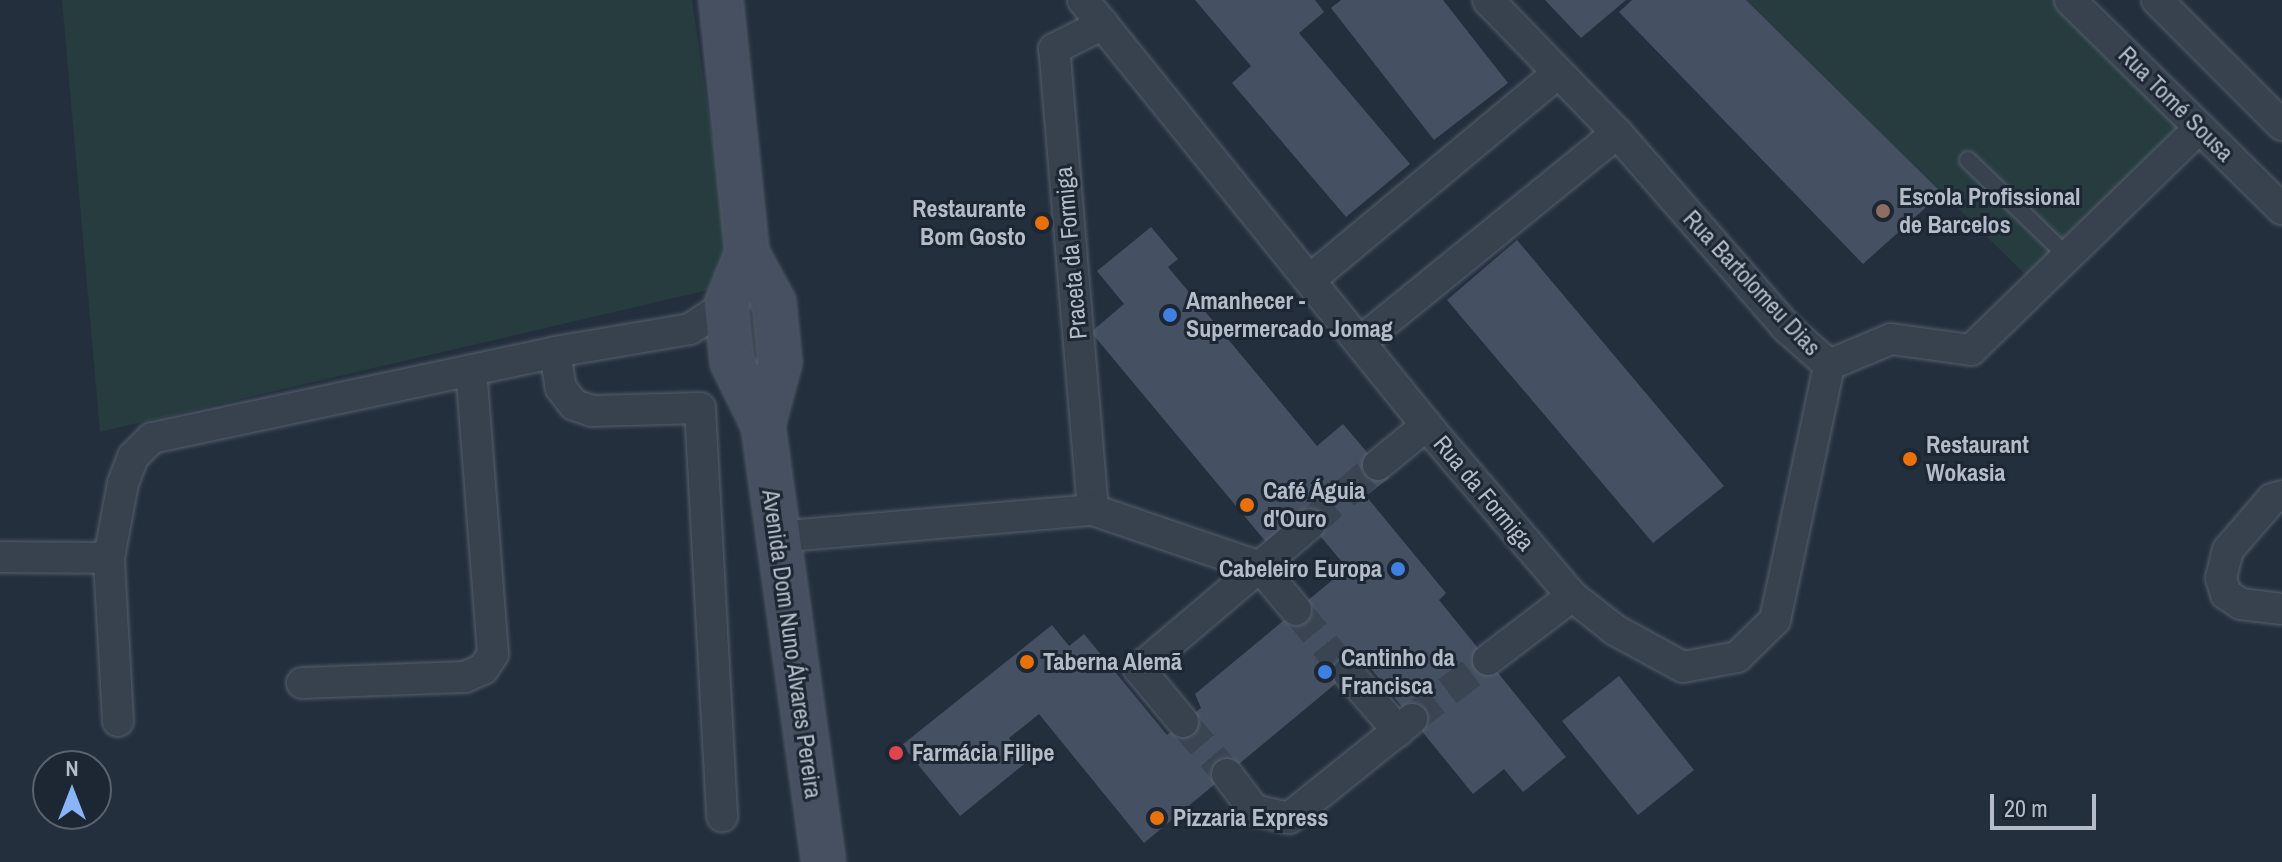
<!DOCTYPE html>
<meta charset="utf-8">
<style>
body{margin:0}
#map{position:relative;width:2282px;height:862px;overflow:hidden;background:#242f3e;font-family:"Archivo Narrow",sans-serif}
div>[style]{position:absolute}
.green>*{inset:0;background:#263c3f}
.building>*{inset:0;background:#455162}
.minor-tunnel>*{height:30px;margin-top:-15px;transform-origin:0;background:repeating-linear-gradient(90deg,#3a4453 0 30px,transparent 0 45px)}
.roads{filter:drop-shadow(0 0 2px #565f6c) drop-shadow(0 0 2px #565f6c)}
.service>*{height:16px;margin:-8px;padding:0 8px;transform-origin:8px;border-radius:8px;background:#38414e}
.minor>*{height:30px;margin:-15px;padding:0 15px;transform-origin:15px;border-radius:15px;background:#38414e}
.secondary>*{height:42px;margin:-21px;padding:0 21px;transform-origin:21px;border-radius:21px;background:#465061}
.dots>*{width:22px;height:22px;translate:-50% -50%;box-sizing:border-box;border:4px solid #1d2633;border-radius:50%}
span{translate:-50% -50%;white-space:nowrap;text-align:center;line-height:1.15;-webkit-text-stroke:6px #1d2633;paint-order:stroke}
.street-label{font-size:24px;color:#b4bcc9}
.poi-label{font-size:24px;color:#b4bcc9;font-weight:700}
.left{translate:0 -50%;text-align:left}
.right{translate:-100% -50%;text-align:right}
.north{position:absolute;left:32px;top:750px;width:80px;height:80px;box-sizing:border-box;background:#1d2633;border:2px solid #59626f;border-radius:50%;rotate:0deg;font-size:22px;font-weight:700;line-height:32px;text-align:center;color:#b4bcc9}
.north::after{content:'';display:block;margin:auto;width:28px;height:36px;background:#8ab4f8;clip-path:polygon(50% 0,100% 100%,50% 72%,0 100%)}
.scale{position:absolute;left:1990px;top:794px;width:106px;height:36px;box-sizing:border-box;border:4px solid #b4bcc9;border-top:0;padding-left:10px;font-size:24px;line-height:28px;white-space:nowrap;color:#b4bcc9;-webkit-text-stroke:6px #1d2633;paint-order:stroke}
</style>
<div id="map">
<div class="green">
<div style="clip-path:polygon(62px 0,692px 0,734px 284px,100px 432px)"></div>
<div style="clip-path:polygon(1746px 0,2056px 0,2187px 132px,2037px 286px)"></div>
</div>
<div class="building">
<div style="clip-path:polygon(1195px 0,1315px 0,1324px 12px,1299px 33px,1410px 164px,1346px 217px,1232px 83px,1251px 66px)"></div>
<div style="clip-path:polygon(1341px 0,1443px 0,1508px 83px,1434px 140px,1331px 8px)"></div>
<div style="clip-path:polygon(1545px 0,1626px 0,1581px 38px)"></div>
<div style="clip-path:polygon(1632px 0,1746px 0,1942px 193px,1863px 264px,1619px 12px)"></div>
<div style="clip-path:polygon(1151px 227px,1178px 259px,1168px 267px,1317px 446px,1343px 424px,1389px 478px,1366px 496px,1446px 593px,1439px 600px,1566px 757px,1523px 792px,1504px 769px,1473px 794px,1364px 660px,1144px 843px,1039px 714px,1009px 738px,1028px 761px,960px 816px,902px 745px,1052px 625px,1069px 646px,1084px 634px,1167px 735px,1201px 708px,1195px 694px,1347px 568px,1301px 513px,1266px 542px,1091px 332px,1124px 304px,1097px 271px)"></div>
<div style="clip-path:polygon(1517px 240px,1724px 486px,1653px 543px,1447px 300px)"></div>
<div style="clip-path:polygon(1619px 676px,1694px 770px,1638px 815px,1562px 721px)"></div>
</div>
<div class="minor-tunnel">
<div style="left:1310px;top:524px;width:90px;rotate:-40.9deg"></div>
<div style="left:1296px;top:610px;width:82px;rotate:50.5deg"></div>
<div style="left:1412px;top:719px;width:96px;rotate:-37.8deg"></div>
<div style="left:1183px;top:722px;width:68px;rotate:49.8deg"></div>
</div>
<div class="roads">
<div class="service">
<div style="left:1968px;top:160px;width:138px;rotate:44.1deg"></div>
</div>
<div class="minor">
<div style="left:1083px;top:0;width:555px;rotate:51.07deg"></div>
<div style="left:1432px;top:432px;width:216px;rotate:49.5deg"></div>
<div style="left:1572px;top:596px;width:55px;rotate:38.3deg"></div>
<div style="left:1615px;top:630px;width:77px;rotate:28.6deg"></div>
<div style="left:1683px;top:667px;width:55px;rotate:-10.5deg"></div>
<div style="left:1737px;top:657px;width:53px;rotate:-44.2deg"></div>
<div style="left:1775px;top:620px;width:261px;rotate:-78deg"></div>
<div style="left:1488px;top:0;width:185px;rotate:45.9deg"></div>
<div style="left:1617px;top:133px;width:257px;rotate:48.9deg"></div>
<div style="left:1786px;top:327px;width:57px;rotate:41.5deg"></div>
<div style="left:2070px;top:0;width:298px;rotate:44.6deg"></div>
<div style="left:2157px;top:0;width:177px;rotate:45deg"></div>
<div style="left:1312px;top:278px;width:319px;rotate:-39.8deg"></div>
<div style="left:1360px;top:342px;width:331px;rotate:-39.1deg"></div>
<div style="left:555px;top:352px;width:36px;rotate:81deg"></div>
<div style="left:561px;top:388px;width:21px;rotate:53deg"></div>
<div style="left:574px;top:405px;width:19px;rotate:18deg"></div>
<div style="left:592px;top:411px;width:108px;rotate:-1.6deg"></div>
<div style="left:700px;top:408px;width:409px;rotate:86.9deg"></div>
<div style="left:1829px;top:365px;width:67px;rotate:-22.8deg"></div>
<div style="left:1891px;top:339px;width:81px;rotate:7.8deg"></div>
<div style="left:1971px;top:350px;width:318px;rotate:-44.2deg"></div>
<div style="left:1378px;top:465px;width:63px;rotate:-39.2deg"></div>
<div style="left:2282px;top:496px;width:10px;rotate:163deg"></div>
<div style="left:2272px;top:499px;width:67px;rotate:130.8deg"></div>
<div style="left:2228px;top:550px;width:29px;rotate:104deg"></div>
<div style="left:2221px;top:578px;width:17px;rotate:73deg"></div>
<div style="left:2226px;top:594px;width:18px;rotate:34deg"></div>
<div style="left:2241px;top:604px;width:41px;rotate:7deg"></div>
<div style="left:1093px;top:510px;width:463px;rotate:-94.8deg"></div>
<div style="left:1054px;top:49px;width:55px;rotate:-27deg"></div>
<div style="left:776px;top:537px;width:318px;rotate:-4.9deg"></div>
<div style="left:1093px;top:510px;width:176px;rotate:18.8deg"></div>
<div style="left:1260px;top:567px;width:56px;rotate:50.1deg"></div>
<div style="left:0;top:557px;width:109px;rotate:0.5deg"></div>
<div style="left:1488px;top:660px;width:106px;rotate:-37.3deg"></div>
<div style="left:1348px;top:673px;width:77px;rotate:49.2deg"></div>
<div style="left:302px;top:683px;width:163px;rotate:-2.1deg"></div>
<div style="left:465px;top:677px;width:20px;rotate:-24deg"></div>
<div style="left:483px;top:669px;width:18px;rotate:-56deg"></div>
<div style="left:493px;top:654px;width:284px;rotate:-94.4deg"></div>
<div style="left:118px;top:721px;width:163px;rotate:-93.2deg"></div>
<div style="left:109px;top:558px;width:76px;rotate:-79.4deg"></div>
<div style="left:123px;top:483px;width:28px;rotate:-69deg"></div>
<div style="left:133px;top:457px;width:27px;rotate:-45deg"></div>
<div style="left:152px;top:438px;width:412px;rotate:-12deg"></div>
<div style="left:555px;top:352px;width:137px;rotate:-9.7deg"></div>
<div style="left:690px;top:329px;width:43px;rotate:-33.7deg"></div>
<div style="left:1183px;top:722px;width:69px;rotate:-129.7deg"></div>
<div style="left:1139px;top:669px;width:224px;rotate:-40.3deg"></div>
<div style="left:1227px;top:774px;width:45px;rotate:53.1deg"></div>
<div style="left:1254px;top:810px;width:36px;rotate:13deg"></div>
<div style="left:1289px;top:818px;width:158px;rotate:-38.8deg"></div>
</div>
<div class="secondary">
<div style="left:721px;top:0;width:254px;rotate:84.1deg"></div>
<div style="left:747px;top:253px;width:57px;rotate:61.6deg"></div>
<div style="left:774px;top:303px;width:59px;rotate:84.2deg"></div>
<div style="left:780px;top:362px;width:65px;rotate:105.1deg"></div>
<div style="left:747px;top:253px;width:56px;rotate:112deg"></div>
<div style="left:726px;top:305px;width:57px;rotate:84deg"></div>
<div style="left:732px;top:362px;width:70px;rotate:63.8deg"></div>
<div style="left:763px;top:425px;width:441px;rotate:82.1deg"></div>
</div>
</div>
<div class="dots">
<div style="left:1883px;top:211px;background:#8d6e63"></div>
<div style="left:1042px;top:223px;background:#e8710a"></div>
<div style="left:1170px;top:315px;background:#3f7fe0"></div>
<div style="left:1910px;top:459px;background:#e8710a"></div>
<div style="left:1247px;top:505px;background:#e8710a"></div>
<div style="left:1398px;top:569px;background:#3f7fe0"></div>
<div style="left:1027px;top:662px;background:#e8710a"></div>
<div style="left:1325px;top:672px;background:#3f7fe0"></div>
<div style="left:896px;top:753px;background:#e0444e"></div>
<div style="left:1157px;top:818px;background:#e8710a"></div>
</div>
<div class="street-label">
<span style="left:2176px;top:104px;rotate:45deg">Rua Tomé Sousa</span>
<span style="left:1071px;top:253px;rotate:-95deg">Praceta da Formiga</span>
<span style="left:1752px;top:283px;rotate:47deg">Rua Bartolomeu Dias</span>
<span style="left:1484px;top:493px;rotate:50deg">Rua da Formiga</span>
<span style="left:792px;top:644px;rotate:82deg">Avenida Dom Nuno Álvares Pereira</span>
</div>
<div class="poi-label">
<span class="left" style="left:1899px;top:211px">Escola Profissional<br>de Barcelos</span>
<span class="right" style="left:1026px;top:223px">Restaurante<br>Bom Gosto</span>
<span class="left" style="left:1186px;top:315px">Amanhecer -<br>Supermercado Jomag</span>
<span class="left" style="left:1926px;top:459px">Restaurant<br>Wokasia</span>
<span class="left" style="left:1263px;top:505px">Café Águia<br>d'Ouro</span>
<span class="right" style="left:1382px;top:569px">Cabeleiro Europa</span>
<span class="left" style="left:1341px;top:672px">Cantinho da<br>Francisca</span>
<span class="left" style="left:1043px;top:662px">Taberna Alemã</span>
<span class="left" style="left:912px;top:753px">Farmácia Filipe</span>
<span class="left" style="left:1173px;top:818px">Pizzaria Express</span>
</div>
<div class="north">N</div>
<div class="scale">20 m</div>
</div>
